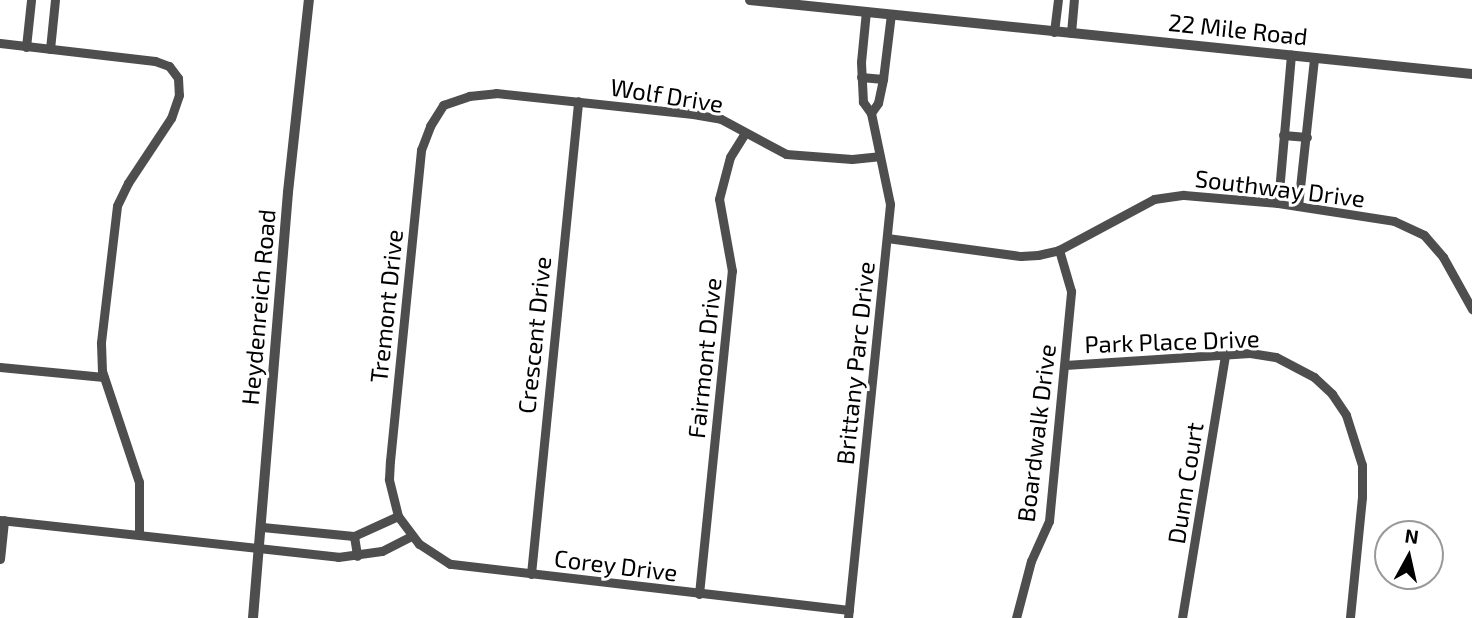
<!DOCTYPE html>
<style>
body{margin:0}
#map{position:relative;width:1472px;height:618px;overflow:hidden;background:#fff;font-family:"Exo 2",sans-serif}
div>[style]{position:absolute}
.minor>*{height:9px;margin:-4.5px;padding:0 4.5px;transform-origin:4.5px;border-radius:4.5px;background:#4e4e4e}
.tertiary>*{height:10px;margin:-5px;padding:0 5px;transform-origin:5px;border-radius:5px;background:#4e4e4e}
span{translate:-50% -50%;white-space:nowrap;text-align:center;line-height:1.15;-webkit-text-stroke:6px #fff;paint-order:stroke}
.street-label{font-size:24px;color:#000}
.north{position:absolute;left:1374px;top:520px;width:70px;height:70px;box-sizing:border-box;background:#fff;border:2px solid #999;border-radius:50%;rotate:8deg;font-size:19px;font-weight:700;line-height:28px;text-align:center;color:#000}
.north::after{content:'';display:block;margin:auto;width:24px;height:32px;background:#000;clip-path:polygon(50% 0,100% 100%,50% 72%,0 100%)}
</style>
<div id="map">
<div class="minor">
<div style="left:1054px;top:32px;width:32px;rotate:-83deg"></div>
<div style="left:1071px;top:33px;width:33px;rotate:-85deg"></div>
<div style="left:0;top:43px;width:156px;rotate:6.6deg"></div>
<div style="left:155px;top:61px;width:15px;rotate:20deg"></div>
<div style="left:169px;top:66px;width:15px;rotate:53deg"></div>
<div style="left:178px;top:78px;width:17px;rotate:87deg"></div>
<div style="left:179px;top:95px;width:24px;rotate:109deg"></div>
<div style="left:171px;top:118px;width:78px;rotate:123.5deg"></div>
<div style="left:128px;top:183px;width:25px;rotate:116deg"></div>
<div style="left:117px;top:206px;width:138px;rotate:96.7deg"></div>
<div style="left:101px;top:343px;width:28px;rotate:88deg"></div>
<div style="left:102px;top:371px;width:117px;rotate:71.6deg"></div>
<div style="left:139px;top:482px;width:53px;rotate:90deg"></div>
<div style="left:26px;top:47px;width:47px;rotate:-83.9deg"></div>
<div style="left:50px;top:49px;width:49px;rotate:-84.2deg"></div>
<div style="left:861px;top:77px;width:22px;rotate:5deg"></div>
<div style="left:871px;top:113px;width:12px;rotate:-55deg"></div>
<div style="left:878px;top:103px;width:25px;rotate:-78deg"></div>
<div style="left:883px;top:79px;width:65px;rotate:-83deg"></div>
<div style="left:1283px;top:135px;width:24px;rotate:5deg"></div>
<div style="left:1278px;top:203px;width:149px;rotate:-85deg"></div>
<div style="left:1298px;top:206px;width:149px;rotate:-83.8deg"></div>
<div style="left:887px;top:238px;width:135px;rotate:7.7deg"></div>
<div style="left:1021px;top:256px;width:17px;rotate:-3deg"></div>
<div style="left:1038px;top:255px;width:22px;rotate:-13deg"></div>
<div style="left:1059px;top:250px;width:108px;rotate:-28.2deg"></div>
<div style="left:1154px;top:199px;width:30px;rotate:-8deg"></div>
<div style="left:1184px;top:195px;width:94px;rotate:4.9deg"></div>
<div style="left:1278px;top:203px;width:117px;rotate:8.8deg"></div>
<div style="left:1394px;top:221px;width:33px;rotate:25deg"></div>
<div style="left:1424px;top:235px;width:29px;rotate:49deg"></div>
<div style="left:1443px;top:257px;width:60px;rotate:60.9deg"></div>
<div style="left:1065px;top:365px;width:185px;rotate:-3.7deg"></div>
<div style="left:1250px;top:353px;width:26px;rotate:9deg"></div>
<div style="left:1276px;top:357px;width:43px;rotate:27.8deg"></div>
<div style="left:1314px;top:377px;width:25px;rotate:43deg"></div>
<div style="left:1332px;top:394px;width:25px;rotate:56deg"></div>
<div style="left:1346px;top:415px;width:52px;rotate:72.3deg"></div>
<div style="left:1362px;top:465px;width:32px;rotate:90deg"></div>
<div style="left:1362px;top:497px;width:122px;rotate:95.7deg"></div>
<div style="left:0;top:367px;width:104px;rotate:5.5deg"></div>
<div style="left:0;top:520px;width:340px;rotate:6.2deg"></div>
<div style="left:338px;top:557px;width:44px;rotate:-7.8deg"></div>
<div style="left:382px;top:551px;width:33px;rotate:-27deg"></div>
<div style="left:262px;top:527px;width:92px;rotate:5.6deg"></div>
<div style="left:354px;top:536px;width:48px;rotate:-24.4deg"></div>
<div style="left:354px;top:536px;width:20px;rotate:81deg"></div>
<div style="left:0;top:559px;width:39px;rotate:-84deg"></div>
<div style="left:531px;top:574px;width:475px;rotate:-84.3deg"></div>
<div style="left:699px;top:594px;width:325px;rotate:-84.2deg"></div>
<div style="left:732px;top:271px;width:73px;rotate:-100.2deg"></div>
<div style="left:719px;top:199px;width:43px;rotate:-75.3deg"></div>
<div style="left:730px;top:157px;width:28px;rotate:-58deg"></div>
<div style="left:849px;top:610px;width:402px;rotate:-173.4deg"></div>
<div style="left:450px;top:564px;width:37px;rotate:-147deg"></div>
<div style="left:419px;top:544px;width:35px;rotate:-127deg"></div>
<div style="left:398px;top:516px;width:38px;rotate:-104deg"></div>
<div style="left:389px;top:479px;width:18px;rotate:-87deg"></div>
<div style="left:390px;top:461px;width:313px;rotate:-84.3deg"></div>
<div style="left:421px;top:150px;width:26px;rotate:-69deg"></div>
<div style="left:430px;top:126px;width:25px;rotate:-58deg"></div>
<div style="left:443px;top:105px;width:28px;rotate:-19deg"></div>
<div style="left:469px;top:96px;width:27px;rotate:-6deg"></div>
<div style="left:496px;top:93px;width:198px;rotate:6.1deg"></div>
<div style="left:693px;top:114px;width:28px;rotate:10deg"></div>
<div style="left:721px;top:119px;width:74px;rotate:28.3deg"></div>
<div style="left:786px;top:154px;width:66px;rotate:4.3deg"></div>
<div style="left:852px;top:159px;width:27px;rotate:-6deg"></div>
<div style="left:848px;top:618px;width:416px;rotate:-84.2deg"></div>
<div style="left:890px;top:204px;width:93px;rotate:-101.8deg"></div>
<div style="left:871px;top:113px;width:14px;rotate:-126deg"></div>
<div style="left:863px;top:102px;width:40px;rotate:-92.9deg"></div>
<div style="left:861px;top:62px;width:51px;rotate:-84.4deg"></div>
<div style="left:1016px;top:618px;width:59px;rotate:-75.3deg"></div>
<div style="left:1031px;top:561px;width:44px;rotate:-65.8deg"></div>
<div style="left:1049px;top:521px;width:231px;rotate:-84.5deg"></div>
<div style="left:1071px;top:291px;width:43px;rotate:-106.3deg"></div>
<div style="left:1182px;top:618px;width:267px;rotate:-80.7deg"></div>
</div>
<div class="tertiary">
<div style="left:750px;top:0;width:726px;rotate:5.85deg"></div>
<div style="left:253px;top:618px;width:427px;rotate:-85.3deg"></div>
<div style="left:288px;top:192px;width:193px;rotate:-83.8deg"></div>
</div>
<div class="street-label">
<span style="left:1238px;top:29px;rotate:6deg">22 Mile Road</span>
<span style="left:667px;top:95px;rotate:9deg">Wolf Drive</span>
<span style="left:1280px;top:188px;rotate:7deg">Southway Drive</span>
<span style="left:386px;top:306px;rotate:-84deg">Tremont Drive</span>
<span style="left:258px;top:307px;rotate:-85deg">Heydenreich Road</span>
<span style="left:534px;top:335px;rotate:-84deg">Crescent Drive</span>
<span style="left:1172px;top:341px;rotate:-2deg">Park Place Drive</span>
<span style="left:704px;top:358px;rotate:-84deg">Fairmont Drive</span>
<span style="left:855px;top:363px;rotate:-84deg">Brittany Parc Drive</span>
<span style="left:1036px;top:433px;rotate:-83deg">Boardwalk Drive</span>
<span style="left:1185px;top:483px;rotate:-81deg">Dunn Court</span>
<span style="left:616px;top:565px;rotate:7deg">Corey Drive</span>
</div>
<div class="north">N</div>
</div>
